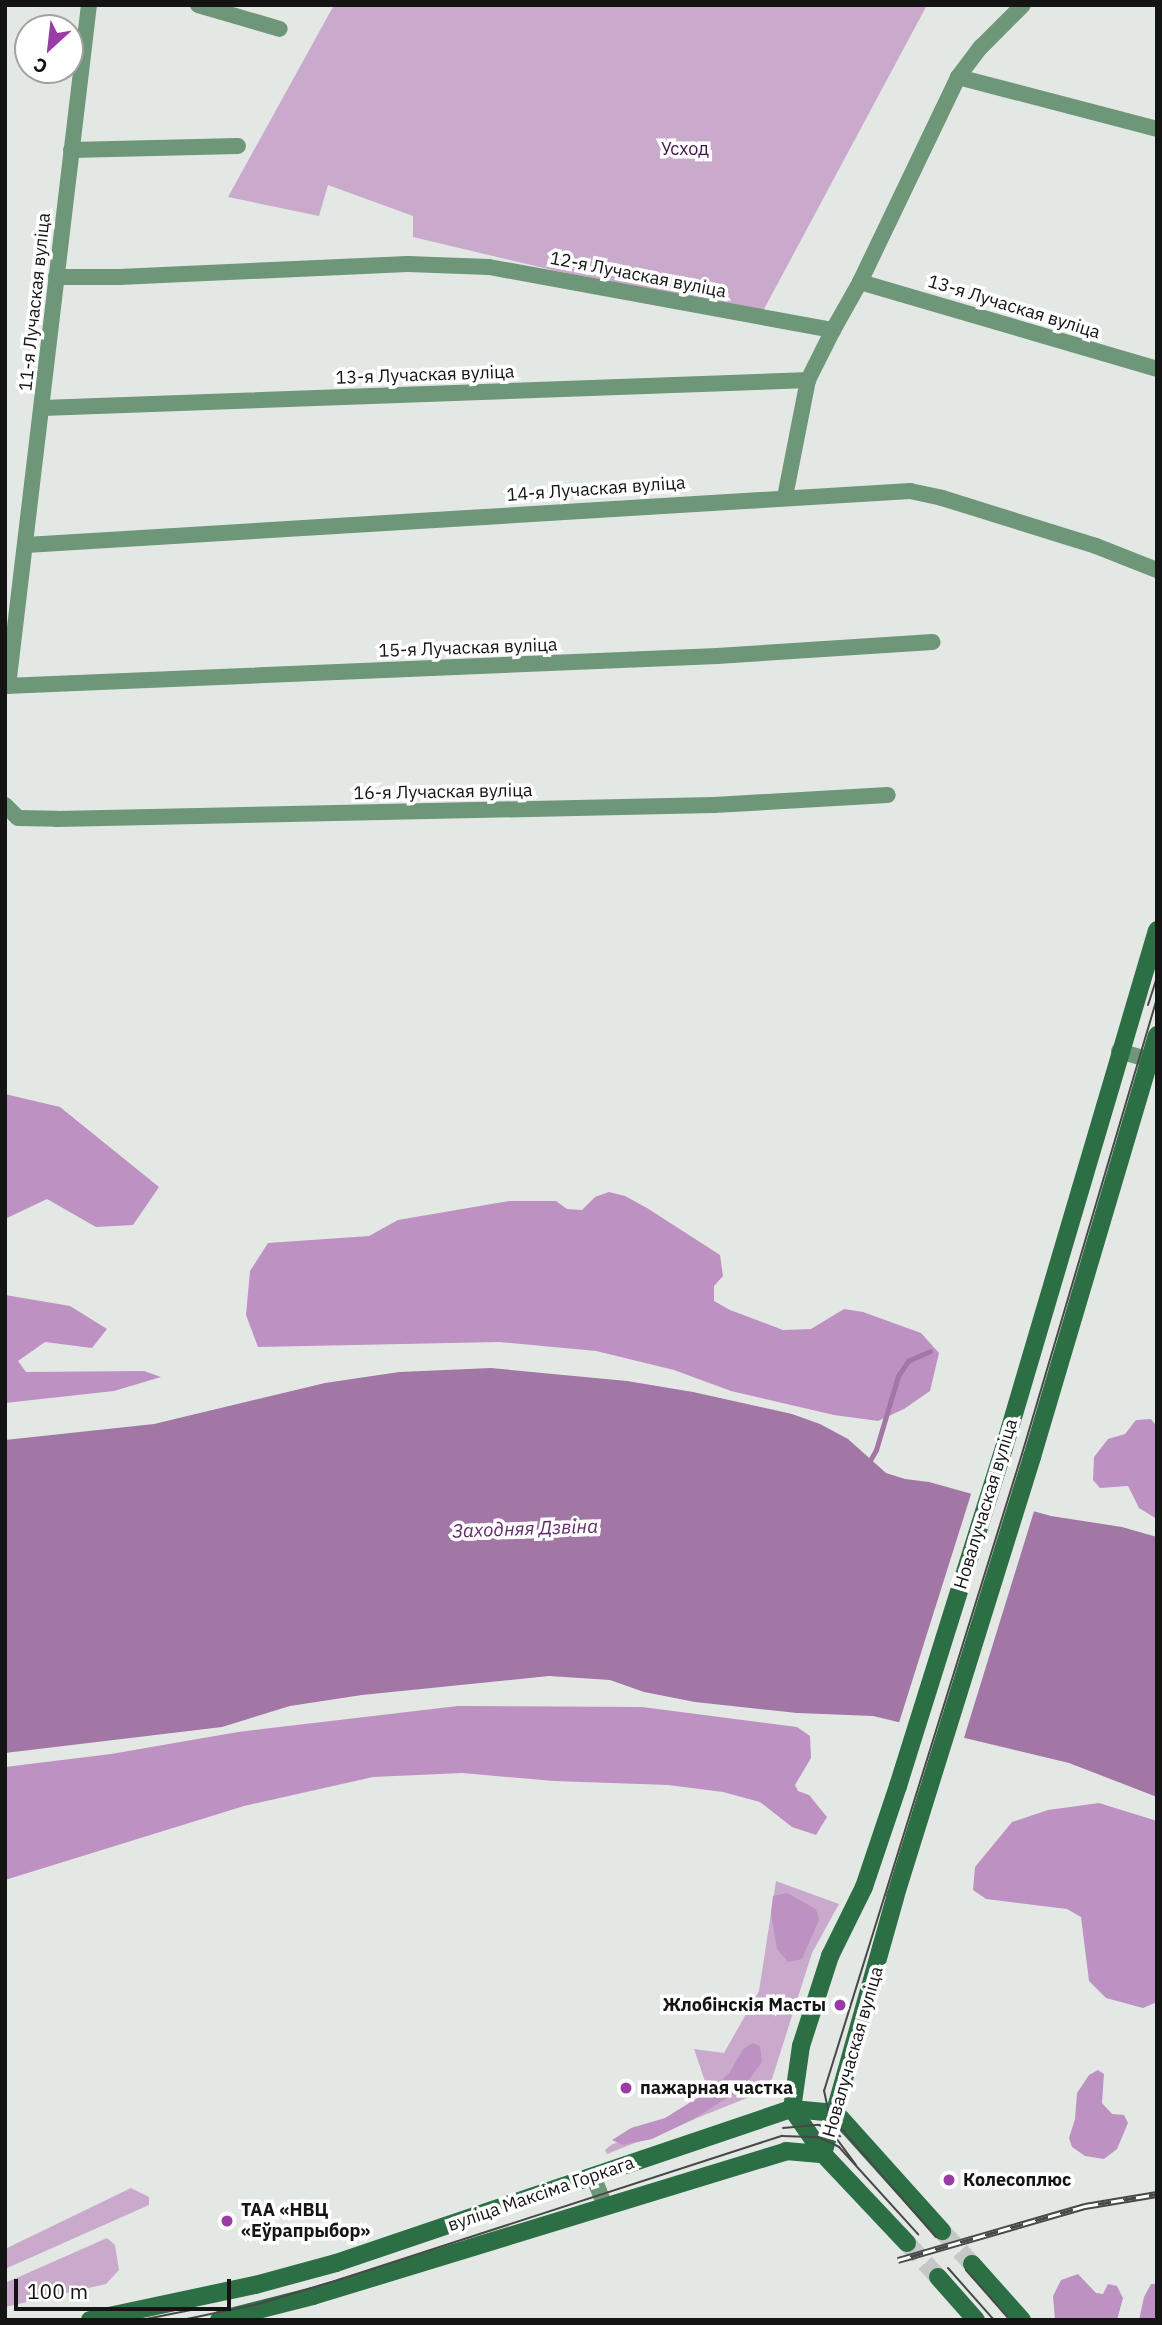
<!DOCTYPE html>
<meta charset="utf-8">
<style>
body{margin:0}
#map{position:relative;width:1162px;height:2325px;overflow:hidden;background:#e4e8e5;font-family:"IBM Plex Sans",sans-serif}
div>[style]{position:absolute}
.green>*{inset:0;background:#c9aacc}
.forest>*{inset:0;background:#bd91c1}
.water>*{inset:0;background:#a277a6}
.pier>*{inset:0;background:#e4e8e5}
.stream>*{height:4.5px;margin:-2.25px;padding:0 2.25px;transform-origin:2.25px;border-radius:2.25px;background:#a277a6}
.secondary-tunnel>*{height:18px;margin-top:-9px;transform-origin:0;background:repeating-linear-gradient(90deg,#c5c8c6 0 18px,transparent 0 27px)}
.street>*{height:16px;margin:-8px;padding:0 8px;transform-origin:8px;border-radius:8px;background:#6d9778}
.secondary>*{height:18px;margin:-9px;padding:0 9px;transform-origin:9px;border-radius:9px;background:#2c6f44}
.tram>*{height:2px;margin:-1px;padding:0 1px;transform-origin:1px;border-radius:1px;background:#474947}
.rail>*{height:7px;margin-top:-3.5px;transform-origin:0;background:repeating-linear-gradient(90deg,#fff 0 13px,#474947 0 26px);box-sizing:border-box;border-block:2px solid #474947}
.dots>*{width:19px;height:19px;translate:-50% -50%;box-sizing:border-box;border:4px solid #fff;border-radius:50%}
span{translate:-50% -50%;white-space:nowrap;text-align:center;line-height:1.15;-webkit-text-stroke:7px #fff;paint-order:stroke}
.park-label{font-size:18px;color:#47114d}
.street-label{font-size:18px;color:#131413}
.poi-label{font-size:18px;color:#131413;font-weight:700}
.right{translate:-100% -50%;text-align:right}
.left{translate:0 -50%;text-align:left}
.water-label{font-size:19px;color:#602a66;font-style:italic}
.frame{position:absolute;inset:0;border:7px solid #131413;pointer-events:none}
.north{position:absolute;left:14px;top:14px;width:70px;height:70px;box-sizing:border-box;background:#fff;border:2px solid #a1a1a1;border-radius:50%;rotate:207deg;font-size:19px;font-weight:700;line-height:28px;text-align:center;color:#131413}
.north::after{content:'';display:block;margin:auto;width:24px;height:32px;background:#9a3ca5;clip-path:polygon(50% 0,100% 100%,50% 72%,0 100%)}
.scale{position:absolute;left:14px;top:2279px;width:217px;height:32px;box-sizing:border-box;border:4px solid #131413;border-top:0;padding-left:9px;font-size:21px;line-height:24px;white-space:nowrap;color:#131413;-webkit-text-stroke:5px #fff;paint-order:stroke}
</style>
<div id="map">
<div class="green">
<div style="clip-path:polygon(334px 5px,927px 5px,763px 311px,556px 271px,413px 237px,413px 216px,328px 185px,319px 216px,228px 197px)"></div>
<div style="clip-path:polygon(776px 1881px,839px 1904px,812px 1953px,772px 2079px,752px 2096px,607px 2154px,605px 2150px,611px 2145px,712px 2102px,694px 2049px,724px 2053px,759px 1991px)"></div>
<div style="clip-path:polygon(131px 2188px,149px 2197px,149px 2205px,5px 2269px,5px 2249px)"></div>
<div style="clip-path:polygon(107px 2238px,115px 2245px,119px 2270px,106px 2284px,5px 2307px,5px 2283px)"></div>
</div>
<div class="forest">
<div style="clip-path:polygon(5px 1094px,60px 1107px,159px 1187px,133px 1225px,96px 1227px,47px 1199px,5px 1219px)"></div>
<div style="clip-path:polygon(609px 1192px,625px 1196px,647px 1208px,720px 1255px,723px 1276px,714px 1286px,714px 1301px,730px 1310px,783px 1330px,811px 1329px,844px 1309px,863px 1312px,921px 1333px,939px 1353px,930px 1391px,904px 1409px,878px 1421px,834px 1415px,731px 1391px,674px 1370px,596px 1351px,499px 1342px,258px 1347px,246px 1315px,250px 1271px,268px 1243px,369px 1236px,398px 1220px,509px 1201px,556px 1201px,567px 1209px,582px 1210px,595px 1197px)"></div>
<div style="clip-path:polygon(5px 1295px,70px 1306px,107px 1329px,92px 1348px,45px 1342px,18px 1361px,26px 1372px,144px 1371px,161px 1377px,114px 1391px,5px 1403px)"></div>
<div style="clip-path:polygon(1151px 1419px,1157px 1427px,1157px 1519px,1139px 1508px,1128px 1486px,1100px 1488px,1093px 1480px,1094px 1457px,1108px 1439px,1125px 1434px,1136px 1420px)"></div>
<div style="clip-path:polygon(458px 1706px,642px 1707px,797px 1727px,810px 1736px,811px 1758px,795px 1785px,798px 1791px,809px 1795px,827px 1817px,816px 1835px,792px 1827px,760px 1802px,723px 1792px,668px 1785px,554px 1781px,462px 1773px,373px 1777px,244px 1806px,5px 1880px,5px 1767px,111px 1754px,238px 1732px)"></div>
<div style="clip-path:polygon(1099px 1803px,1157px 1821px,1157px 2002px,1143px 2008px,1106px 1998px,1089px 1981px,1081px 1917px,1067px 1909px,986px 1899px,973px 1890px,975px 1867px,1012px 1822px,1048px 1810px)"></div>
<div style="clip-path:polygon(787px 1893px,816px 1909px,819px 1920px,802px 1959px,788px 1962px,777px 1949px,771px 1913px,773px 1896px)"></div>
<div style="clip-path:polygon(753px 2043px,760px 2046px,762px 2062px,743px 2088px,692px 2120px,652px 2139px,623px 2145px,612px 2140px,631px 2128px,665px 2118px,715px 2087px,730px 2072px,743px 2049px)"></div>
<div style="clip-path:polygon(1098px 2070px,1104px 2074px,1102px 2103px,1112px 2114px,1124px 2115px,1128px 2123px,1117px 2149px,1104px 2159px,1085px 2156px,1072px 2147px,1069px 2138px,1075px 2119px,1077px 2093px,1089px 2075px)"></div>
<div style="clip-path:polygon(1078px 2274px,1096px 2293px,1103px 2294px,1108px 2284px,1117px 2286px,1123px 2298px,1117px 2320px,1055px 2320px,1053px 2296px,1061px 2280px)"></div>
<div style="clip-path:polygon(1151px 2284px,1157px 2284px,1157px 2320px,1139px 2320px,1144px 2297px)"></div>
</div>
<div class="water">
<div style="clip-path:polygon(491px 1368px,627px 1381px,693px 1392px,792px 1414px,820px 1424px,848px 1439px,886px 1473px,905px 1479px,929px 1482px,1051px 1516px,1122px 1527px,1157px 1537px,1157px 1797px,1069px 1763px,873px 1716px,797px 1713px,695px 1702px,644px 1692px,610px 1680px,549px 1676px,362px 1695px,290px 1706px,222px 1727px,5px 1753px,5px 1440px,154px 1424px,325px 1383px,399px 1372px)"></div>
</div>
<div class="pier">
<div style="clip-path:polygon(972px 1491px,1035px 1508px,963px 1741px,898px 1726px)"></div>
</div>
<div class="stream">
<div style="left:868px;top:1464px;width:16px;rotate:-60deg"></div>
<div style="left:876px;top:1450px;width:77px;rotate:-73.4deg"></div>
<div style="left:898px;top:1376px;width:18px;rotate:-56deg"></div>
<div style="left:908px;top:1361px;width:24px;rotate:-24deg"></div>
</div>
<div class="secondary-tunnel">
<div style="left:942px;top:2231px;width:45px;rotate:47.7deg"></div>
<div style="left:907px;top:2243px;width:46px;rotate:47.6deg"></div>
</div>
<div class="street">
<div style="left:198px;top:5px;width:85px;rotate:16.3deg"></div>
<div style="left:958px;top:77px;width:206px;rotate:14.6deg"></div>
<div style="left:71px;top:150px;width:167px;rotate:-1.4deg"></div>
<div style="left:56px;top:277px;width:63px"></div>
<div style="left:119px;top:277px;width:289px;rotate:-2.6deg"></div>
<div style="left:408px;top:264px;width:81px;rotate:2.1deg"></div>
<div style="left:489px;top:267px;width:350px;rotate:10.4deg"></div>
<div style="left:860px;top:282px;width:309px;rotate:16.3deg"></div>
<div style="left:42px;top:408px;width:767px;rotate:-2.09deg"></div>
<div style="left:785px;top:497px;width:119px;rotate:-78.9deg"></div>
<div style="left:808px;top:380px;width:56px;rotate:-63.4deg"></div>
<div style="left:833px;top:330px;width:55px;rotate:-60.6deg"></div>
<div style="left:860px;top:282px;width:227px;rotate:-64.4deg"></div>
<div style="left:958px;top:77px;width:38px;rotate:-53deg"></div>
<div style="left:981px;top:47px;width:59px;rotate:-45deg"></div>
<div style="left:26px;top:545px;width:886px;rotate:-3.5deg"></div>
<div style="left:910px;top:491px;width:33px;rotate:12deg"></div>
<div style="left:942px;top:498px;width:161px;rotate:17.3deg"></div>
<div style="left:1096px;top:546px;width:66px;rotate:21.5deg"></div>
<div style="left:5px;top:686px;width:713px;rotate:-2.41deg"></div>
<div style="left:717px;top:656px;width:216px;rotate:-3.7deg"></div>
<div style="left:8px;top:686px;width:686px;rotate:-83.22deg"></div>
<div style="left:5px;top:805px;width:18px;rotate:45deg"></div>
<div style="left:18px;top:818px;width:39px;rotate:1deg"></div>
<div style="left:57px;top:819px;width:657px;rotate:-1.22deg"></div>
<div style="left:714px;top:805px;width:174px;rotate:-3.3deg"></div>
<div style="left:1119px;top:1051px;width:32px;rotate:16deg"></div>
<div style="left:593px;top:2176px;width:32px;rotate:68deg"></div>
</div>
<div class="secondary">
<div style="left:823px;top:2154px;width:267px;rotate:-74.3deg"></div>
<div style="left:895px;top:1897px;width:461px;rotate:-72.7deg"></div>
<div style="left:1032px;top:1457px;width:440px;rotate:-73.5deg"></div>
<div style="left:907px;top:2243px;width:122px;rotate:-133.3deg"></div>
<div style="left:823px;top:2154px;width:55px;rotate:-124.6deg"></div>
<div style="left:792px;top:2109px;width:64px;rotate:-81.9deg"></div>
<div style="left:801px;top:2046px;width:95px;rotate:-72.1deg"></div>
<div style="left:830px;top:1956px;width:77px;rotate:-63.8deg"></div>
<div style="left:864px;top:1887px;width:107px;rotate:-71.4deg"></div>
<div style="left:898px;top:1786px;width:354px;rotate:-72.6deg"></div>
<div style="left:1004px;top:1448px;width:540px;rotate:-73.54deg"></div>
<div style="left:972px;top:2264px;width:75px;rotate:48.2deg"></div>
<div style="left:938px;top:2277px;width:57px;rotate:48.5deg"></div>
<div style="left:90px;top:2320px;width:169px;rotate:-12deg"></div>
<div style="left:255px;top:2285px;width:84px;rotate:-15.2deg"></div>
<div style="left:336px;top:2263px;width:481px;rotate:-18.7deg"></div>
<div style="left:792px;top:2109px;width:44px;rotate:5.2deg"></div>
<div style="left:836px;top:2113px;width:159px;rotate:48.1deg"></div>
<div style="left:219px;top:2320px;width:97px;rotate:-14.3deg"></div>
<div style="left:313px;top:2296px;width:495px;rotate:-17deg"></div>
<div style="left:786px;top:2151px;width:37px;rotate:5deg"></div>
</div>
<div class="tram">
<div style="left:1148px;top:1005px;width:29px;rotate:-72deg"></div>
<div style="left:783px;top:2128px;width:36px;rotate:-5deg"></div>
<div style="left:819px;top:2125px;width:24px;rotate:28deg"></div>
<div style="left:831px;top:2131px;width:42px;rotate:53.7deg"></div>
<div style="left:936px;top:2237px;width:149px;rotate:-131.2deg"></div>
<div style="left:838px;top:2125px;width:14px;rotate:-129deg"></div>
<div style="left:829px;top:2114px;width:24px;rotate:-102deg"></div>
<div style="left:824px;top:2091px;width:667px;rotate:-72.73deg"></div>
<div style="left:1022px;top:1454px;width:476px;rotate:-73.5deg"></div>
<div style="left:948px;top:2268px;width:69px;rotate:48.5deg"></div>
<div style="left:966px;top:2270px;width:67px;rotate:48.7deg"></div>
<div style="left:141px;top:2320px;width:51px;rotate:-11.3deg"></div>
<div style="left:182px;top:2320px;width:78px;rotate:-11.9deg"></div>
<div style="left:258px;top:2304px;width:84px;rotate:-16.7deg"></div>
<div style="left:338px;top:2280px;width:467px;rotate:-18deg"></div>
<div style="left:782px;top:2136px;width:36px;rotate:2deg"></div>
<div style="left:818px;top:2137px;width:23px;rotate:25deg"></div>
<div style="left:839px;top:2147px;width:118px;rotate:47.8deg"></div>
</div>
<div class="rail">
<div style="left:898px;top:2260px;width:195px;rotate:-16.1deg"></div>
<div style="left:1085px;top:2206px;width:73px;rotate:-9.5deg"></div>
</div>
<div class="dots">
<div style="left:840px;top:2005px;background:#9a3ca5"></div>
<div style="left:626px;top:2088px;background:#9a3ca5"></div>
<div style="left:949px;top:2180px;background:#9a3ca5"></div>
<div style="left:227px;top:2221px;background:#9a3ca5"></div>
</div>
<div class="park-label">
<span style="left:685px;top:149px">Усход</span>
</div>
<div class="street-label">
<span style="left:638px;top:275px;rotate:11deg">12-я Лучаская вуліца</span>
<span style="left:35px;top:302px;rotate:-84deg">11-я Лучаская вуліца</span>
<span style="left:1014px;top:307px;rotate:17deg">13-я Лучаская вуліца</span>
<span style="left:425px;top:375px;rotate:-2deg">13-я Лучаская вуліца</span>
<span style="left:596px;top:489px;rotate:-4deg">14-я Лучаская вуліца</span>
<span style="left:468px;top:648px;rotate:-2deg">15-я Лучаская вуліца</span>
<span style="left:443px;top:792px;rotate:-1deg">16-я Лучаская вуліца</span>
<span style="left:986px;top:1504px;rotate:-73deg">Новалучаская вуліца</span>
<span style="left:853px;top:2052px;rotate:-74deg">Новалучаская вуліца</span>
<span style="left:541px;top:2194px;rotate:-19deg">вуліца Максіма Горкага</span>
</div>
<div class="poi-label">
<span class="right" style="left:826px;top:2005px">Жлобінскія Масты</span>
<span class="left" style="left:640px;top:2088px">пажарная частка</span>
<span class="left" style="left:963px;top:2180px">Колесоплюс</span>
<span class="left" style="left:241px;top:2221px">ТАА «НВЦ<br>«Еўрапрыбор»</span>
</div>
<div class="water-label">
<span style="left:525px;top:1529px;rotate:-2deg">Заходняя Дзвіна</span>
</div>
<div class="frame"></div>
<div class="north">С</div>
<div class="scale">100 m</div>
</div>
